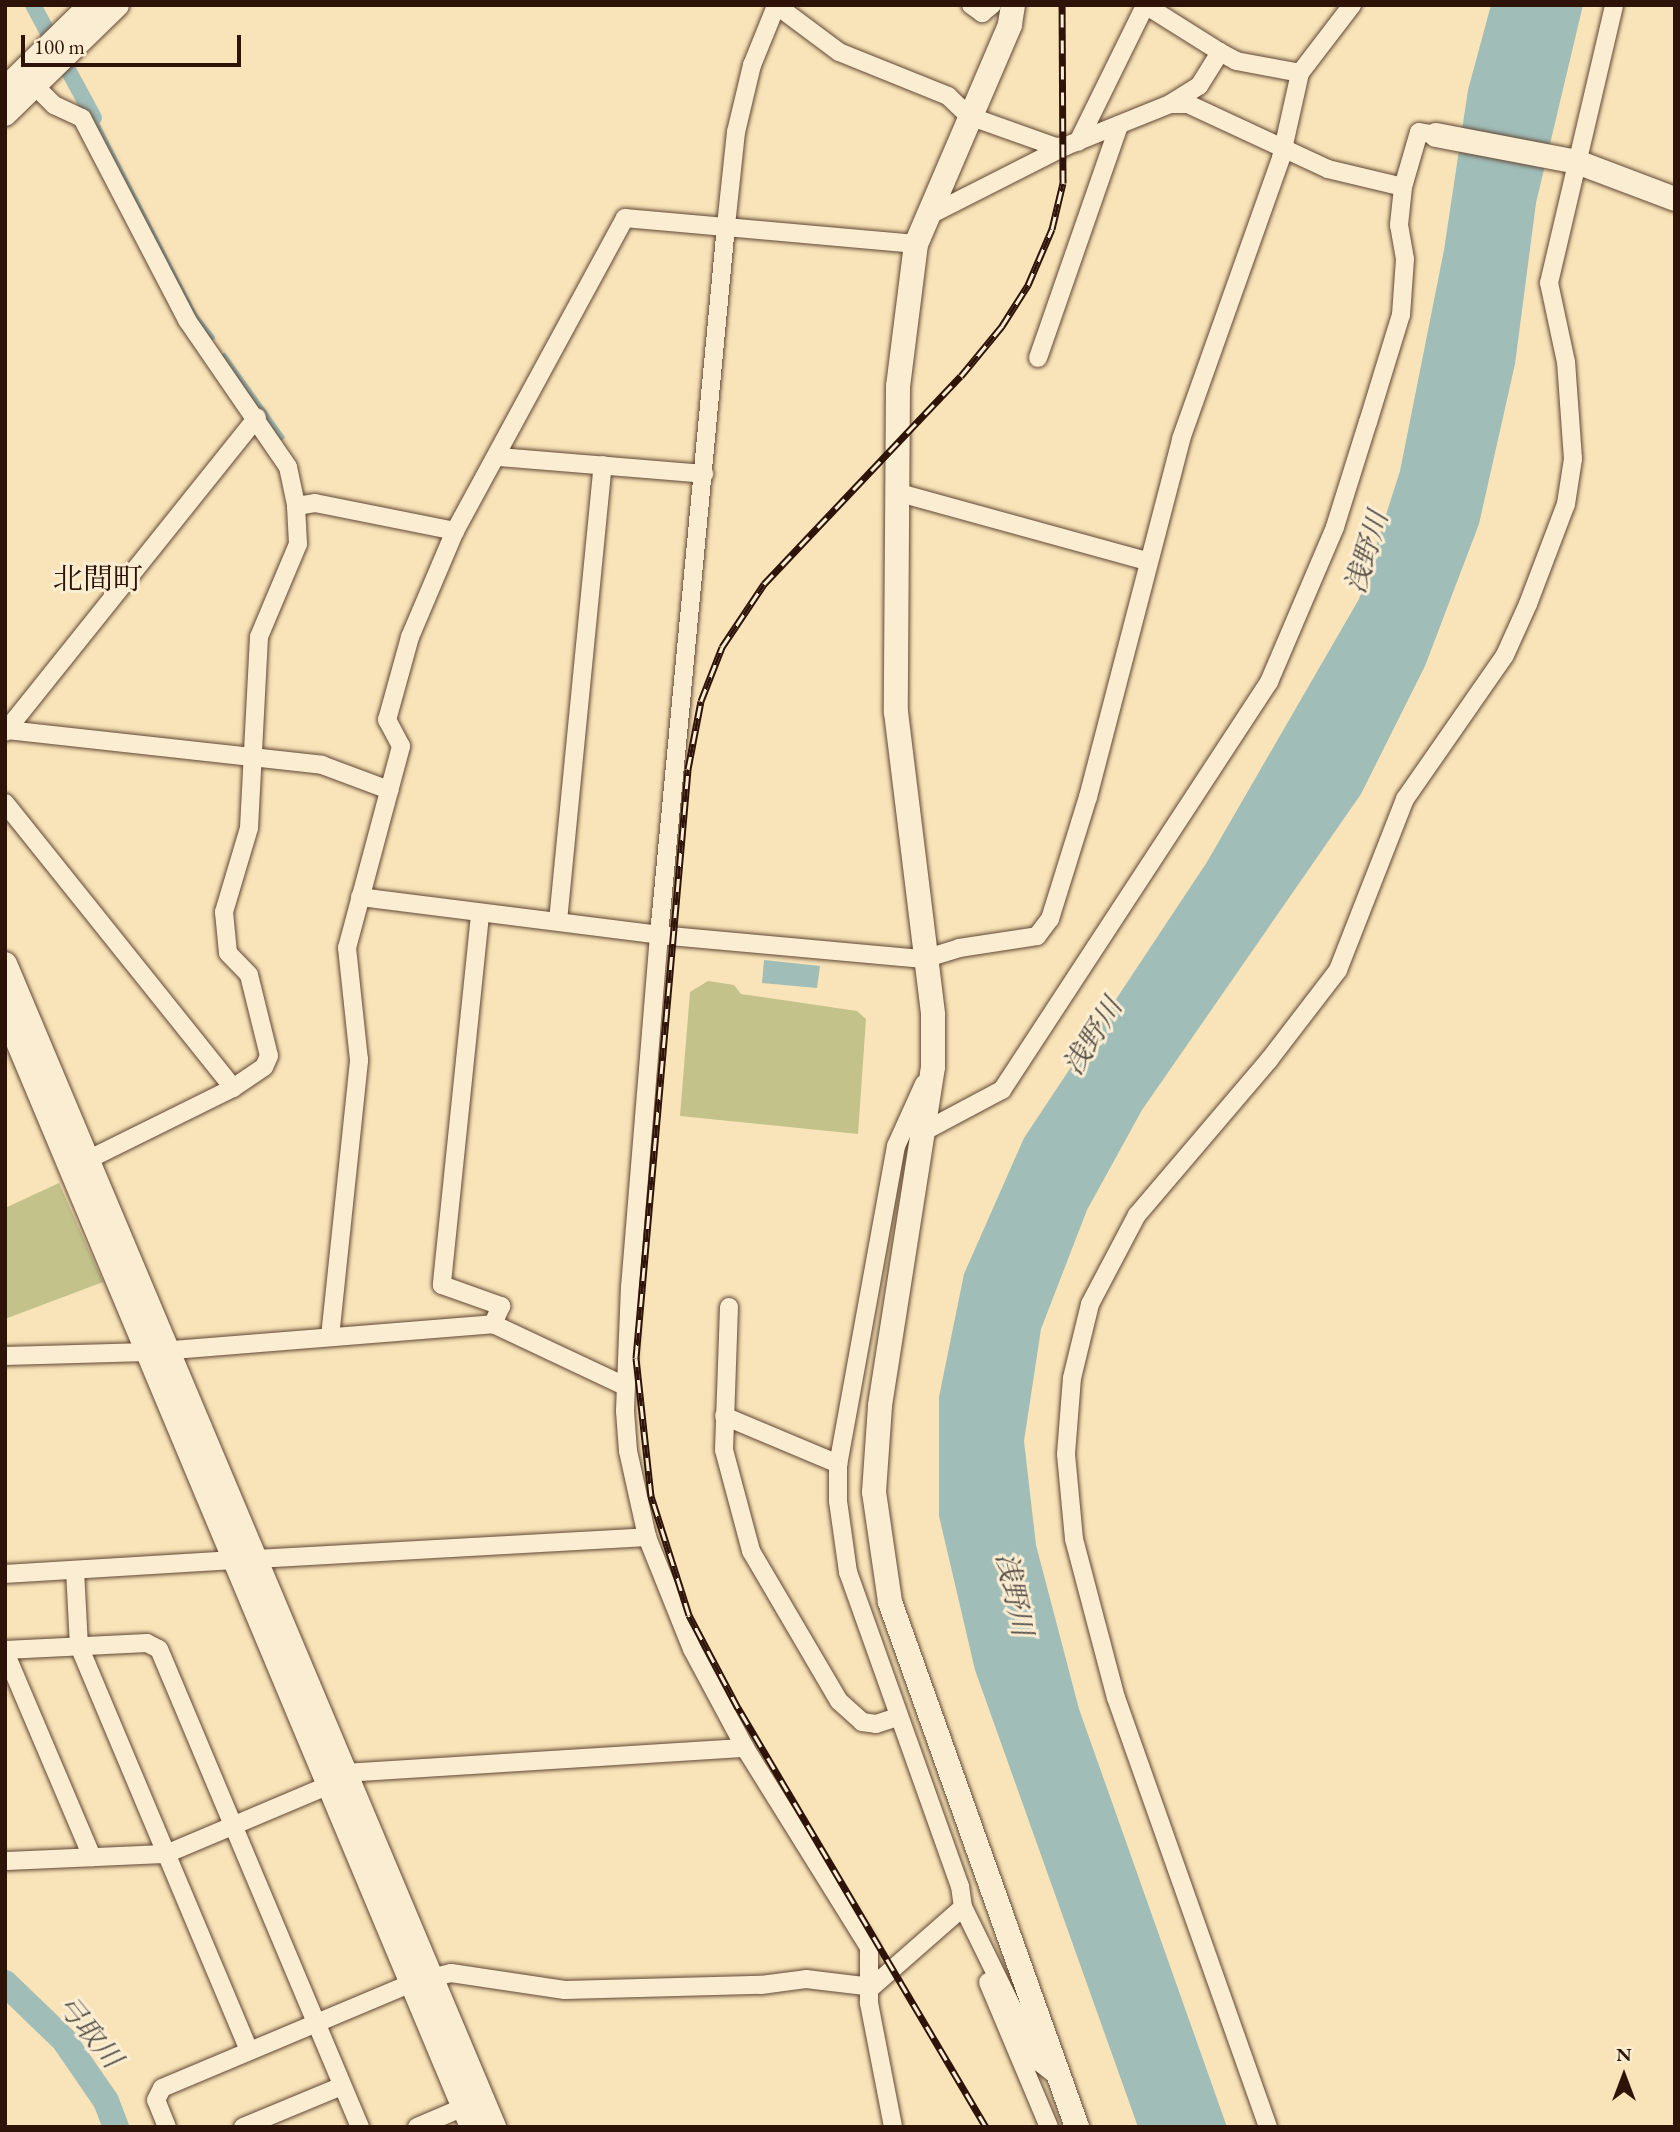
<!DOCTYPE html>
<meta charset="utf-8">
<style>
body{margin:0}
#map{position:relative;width:1680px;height:2132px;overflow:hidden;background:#f9e4b9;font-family:"EB Garamond","Noto Serif JP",serif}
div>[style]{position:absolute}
.green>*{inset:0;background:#c3c28b}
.water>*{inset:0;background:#a0bdb8}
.stream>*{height:4.5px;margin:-2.25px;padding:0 2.25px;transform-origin:2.25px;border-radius:2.25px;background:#a0bdb8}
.canal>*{height:16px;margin:-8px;padding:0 8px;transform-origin:8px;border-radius:8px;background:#a0bdb8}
.river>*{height:26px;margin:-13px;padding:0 13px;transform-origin:13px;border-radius:13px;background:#a0bdb8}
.roads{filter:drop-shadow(0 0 2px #604734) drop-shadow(0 0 2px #604734)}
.street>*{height:18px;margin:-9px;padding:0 9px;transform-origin:9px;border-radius:9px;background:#fbedd2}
.secondary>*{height:24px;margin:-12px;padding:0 12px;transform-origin:12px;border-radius:12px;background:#fbedd2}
.rail>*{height:7px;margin-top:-3.5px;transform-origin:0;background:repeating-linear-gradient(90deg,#fbedd2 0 13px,#2d1308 0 26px);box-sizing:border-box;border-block:2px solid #2d1308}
span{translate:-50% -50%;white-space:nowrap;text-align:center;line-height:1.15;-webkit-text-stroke:6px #fbedd2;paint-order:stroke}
.water-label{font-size:28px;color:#554e46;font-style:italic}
.quarter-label{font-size:30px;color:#2d1308}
.frame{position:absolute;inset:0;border:7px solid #2d1308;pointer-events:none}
.north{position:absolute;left:1589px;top:2041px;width:70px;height:70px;-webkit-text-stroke:5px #fbedd2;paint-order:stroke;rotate:0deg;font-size:19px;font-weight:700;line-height:28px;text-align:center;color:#2d1308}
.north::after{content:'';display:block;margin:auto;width:24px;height:32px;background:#2d1308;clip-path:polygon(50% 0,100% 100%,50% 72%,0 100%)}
.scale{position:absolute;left:21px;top:35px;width:220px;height:32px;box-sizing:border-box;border:4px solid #2d1308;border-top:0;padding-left:9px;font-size:21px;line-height:24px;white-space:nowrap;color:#2d1308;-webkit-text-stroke:5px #fbedd2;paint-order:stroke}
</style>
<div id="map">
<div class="green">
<div style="clip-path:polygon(708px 981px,734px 985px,741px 994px,857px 1011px,866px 1019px,858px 1134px,680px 1116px,690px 992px)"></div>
<div style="clip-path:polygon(59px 1183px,103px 1282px,5px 1319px,5px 1208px)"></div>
</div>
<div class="water">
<div style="clip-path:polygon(1491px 5px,1583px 5px,1536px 203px,1515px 364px,1479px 524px,1425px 666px,1361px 794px,1142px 1110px,1087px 1210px,1041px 1329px,1024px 1441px,1036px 1545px,1079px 1709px,1227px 2127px,1138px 2127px,975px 1670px,939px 1516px,939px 1397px,964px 1274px,1024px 1138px,1207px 862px,1359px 599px,1400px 471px,1444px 250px,1468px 90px)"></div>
<div style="clip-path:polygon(764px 960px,820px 966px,817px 988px,762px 983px)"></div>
</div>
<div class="stream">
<div style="left:94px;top:118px;width:221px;rotate:62.9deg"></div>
<div style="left:195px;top:315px;width:28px;rotate:52deg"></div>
<div style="left:224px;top:355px;width:100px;rotate:54.7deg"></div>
</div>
<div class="canal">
<div style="left:33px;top:5px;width:128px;rotate:61.6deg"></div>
</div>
<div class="river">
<div style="left:5px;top:1983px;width:82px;rotate:44deg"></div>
<div style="left:64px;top:2040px;width:74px;rotate:55.5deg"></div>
<div style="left:106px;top:2101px;width:28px;rotate:69deg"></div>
</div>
<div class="roads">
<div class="street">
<div style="left:776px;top:5px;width:79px;rotate:36.7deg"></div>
<div style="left:839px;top:52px;width:118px;rotate:22deg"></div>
<div style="left:948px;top:96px;width:29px;rotate:44deg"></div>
<div style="left:969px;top:116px;width:92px;rotate:19.6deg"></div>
<div style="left:1056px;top:147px;width:10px;rotate:-6deg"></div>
<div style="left:971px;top:5px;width:14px;rotate:36deg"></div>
<div style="left:982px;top:13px;width:13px;rotate:-39deg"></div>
<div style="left:776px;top:6px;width:64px;rotate:112.1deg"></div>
<div style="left:752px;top:65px;width:69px;rotate:103.4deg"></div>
<div style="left:736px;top:132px;width:95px;rotate:96.1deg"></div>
<div style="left:726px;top:226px;width:712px;rotate:95.4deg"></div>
<div style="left:659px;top:935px;width:352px;rotate:94.7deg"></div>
<div style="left:630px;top:1286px;width:125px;rotate:92.3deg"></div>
<div style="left:625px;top:1411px;width:40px;rotate:85.7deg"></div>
<div style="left:628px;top:1451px;width:88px;rotate:77.5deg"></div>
<div style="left:647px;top:1537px;width:121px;rotate:68.1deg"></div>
<div style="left:692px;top:1649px;width:112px;rotate:61.8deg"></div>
<div style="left:745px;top:1748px;width:234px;rotate:58.1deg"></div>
<div style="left:869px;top:1947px;width:56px;rotate:90deg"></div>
<div style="left:869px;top:2003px;width:126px;rotate:79deg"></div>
<div style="left:1220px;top:52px;width:18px;rotate:29deg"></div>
<div style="left:1236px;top:61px;width:65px;rotate:10.6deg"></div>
<div style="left:28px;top:79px;width:37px;rotate:45deg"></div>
<div style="left:54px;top:105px;width:31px;rotate:25deg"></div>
<div style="left:82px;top:118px;width:228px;rotate:62.5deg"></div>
<div style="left:187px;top:320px;width:178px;rotate:55.5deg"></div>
<div style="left:288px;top:467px;width:40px;rotate:78deg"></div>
<div style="left:296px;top:506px;width:38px;rotate:87deg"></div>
<div style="left:298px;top:544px;width:101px;rotate:112.8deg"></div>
<div style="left:259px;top:637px;width:191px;rotate:93deg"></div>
<div style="left:249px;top:828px;width:88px;rotate:106.6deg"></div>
<div style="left:224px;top:912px;width:41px;rotate:84.4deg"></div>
<div style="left:228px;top:953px;width:30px;rotate:46deg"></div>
<div style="left:249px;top:975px;width:83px;rotate:76.1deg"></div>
<div style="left:269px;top:1056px;width:12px;rotate:114deg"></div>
<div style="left:264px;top:1067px;width:37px;rotate:146deg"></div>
<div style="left:233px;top:1088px;width:163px;rotate:153.7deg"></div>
<div style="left:1170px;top:104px;width:18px"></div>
<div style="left:1188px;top:104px;width:154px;rotate:24.9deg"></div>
<div style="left:1328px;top:169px;width:77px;rotate:13.5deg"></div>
<div style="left:1078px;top:142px;width:149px;rotate:-63.8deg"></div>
<div style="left:928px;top:216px;width:155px;rotate:-26.9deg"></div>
<div style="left:1066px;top:146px;width:112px;rotate:-22deg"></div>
<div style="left:1170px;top:104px;width:34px;rotate:-32deg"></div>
<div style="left:1199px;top:86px;width:40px;rotate:-58deg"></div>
<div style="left:1220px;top:52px;width:89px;rotate:-147.9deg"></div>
<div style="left:1038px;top:358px;width:247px;rotate:-70.8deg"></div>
<div style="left:499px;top:457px;width:206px;rotate:4.7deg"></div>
<div style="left:896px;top:492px;width:259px;rotate:15.4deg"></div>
<div style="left:296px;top:506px;width:19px;rotate:-9deg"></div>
<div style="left:315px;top:503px;width:143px;rotate:11.3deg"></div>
<div style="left:7px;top:730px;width:317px;rotate:6.3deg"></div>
<div style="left:322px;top:765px;width:72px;rotate:20.5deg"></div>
<div style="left:5px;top:732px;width:403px;rotate:-51.3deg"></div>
<div style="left:5px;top:803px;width:365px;rotate:51.3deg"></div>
<div style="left:360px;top:897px;width:301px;rotate:7.2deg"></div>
<div style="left:659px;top:935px;width:266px;rotate:5.2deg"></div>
<div style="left:924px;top:959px;width:37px;rotate:-17deg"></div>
<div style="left:959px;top:948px;width:79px;rotate:-8.7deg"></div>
<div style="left:1037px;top:936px;width:21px;rotate:-53deg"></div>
<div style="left:1050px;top:919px;width:128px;rotate:-72.7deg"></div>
<div style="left:1088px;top:797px;width:370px;rotate:-75.4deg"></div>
<div style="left:1181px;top:439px;width:298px;rotate:-70.4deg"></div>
<div style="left:1281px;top:158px;width:87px;rotate:-77.4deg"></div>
<div style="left:1300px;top:73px;width:86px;rotate:-52.6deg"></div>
<div style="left:480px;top:915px;width:372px;rotate:95.9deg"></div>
<div style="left:442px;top:1285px;width:63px;rotate:19.6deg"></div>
<div style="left:501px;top:1306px;width:20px;rotate:114deg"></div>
<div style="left:558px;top:921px;width:458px;rotate:-84.4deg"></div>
<div style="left:924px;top:1084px;width:68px;rotate:114.3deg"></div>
<div style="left:896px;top:1146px;width:323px;rotate:100.3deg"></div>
<div style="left:838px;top:1464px;width:37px;rotate:90deg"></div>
<div style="left:838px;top:1501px;width:72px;rotate:82deg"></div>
<div style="left:848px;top:1572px;width:333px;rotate:70.4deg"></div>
<div style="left:960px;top:1886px;width:21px;rotate:82deg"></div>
<div style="left:921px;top:1133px;width:92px;rotate:-28deg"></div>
<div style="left:1002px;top:1090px;width:488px;rotate:-56.8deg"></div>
<div style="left:1269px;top:682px;width:168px;rotate:-66.9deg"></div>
<div style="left:1335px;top:527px;width:110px;rotate:-72.6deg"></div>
<div style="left:1368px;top:422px;width:112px;rotate:-72.9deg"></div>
<div style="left:1401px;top:315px;width:56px;rotate:-85.9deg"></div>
<div style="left:1405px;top:259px;width:35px;rotate:-100deg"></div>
<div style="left:1399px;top:225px;width:38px;rotate:-84deg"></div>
<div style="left:1403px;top:187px;width:57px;rotate:-73.8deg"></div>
<div style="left:1419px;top:132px;width:17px;rotate:10deg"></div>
<div style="left:729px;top:1307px;width:143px;rotate:92deg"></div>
<div style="left:724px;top:1450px;width:105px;rotate:75deg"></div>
<div style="left:751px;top:1551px;width:174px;rotate:59.6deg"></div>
<div style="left:839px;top:1701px;width:31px;rotate:42deg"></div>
<div style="left:862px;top:1722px;width:14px;rotate:8deg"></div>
<div style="left:876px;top:1724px;width:23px;rotate:-18deg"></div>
<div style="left:330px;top:1337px;width:279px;rotate:-84deg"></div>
<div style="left:359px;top:1060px;width:113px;rotate:-96.1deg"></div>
<div style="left:347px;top:948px;width:209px;rotate:-75deg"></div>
<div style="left:401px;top:746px;width:30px;rotate:-118deg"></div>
<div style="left:387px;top:720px;width:86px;rotate:-74.5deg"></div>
<div style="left:410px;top:637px;width:115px;rotate:-67deg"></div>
<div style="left:455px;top:531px;width:356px;rotate:-61.5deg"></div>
<div style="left:625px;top:218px;width:292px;rotate:5.1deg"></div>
<div style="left:5px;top:1356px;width:143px;rotate:-1.6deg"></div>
<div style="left:148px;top:1352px;width:346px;rotate:-4.6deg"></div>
<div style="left:493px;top:1324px;width:146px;rotate:25.2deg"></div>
<div style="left:724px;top:1416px;width:124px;rotate:22.8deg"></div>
<div style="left:256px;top:1559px;width:392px;rotate:-3.2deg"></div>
<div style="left:75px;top:1570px;width:76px;rotate:87deg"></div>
<div style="left:79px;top:1646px;width:439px;rotate:67.2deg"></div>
<div style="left:5px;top:1574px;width:229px;rotate:-3.5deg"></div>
<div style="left:5px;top:1650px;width:142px;rotate:-2.8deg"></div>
<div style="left:147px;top:1643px;width:13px;rotate:27deg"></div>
<div style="left:159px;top:1649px;width:519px;rotate:67.19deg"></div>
<div style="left:5px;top:1652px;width:223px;rotate:67deg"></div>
<div style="left:345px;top:1773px;width:401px;rotate:-3.6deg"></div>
<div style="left:5px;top:1861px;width:161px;rotate:-2.5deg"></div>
<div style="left:166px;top:1854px;width:175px;rotate:-22.9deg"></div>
<div style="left:988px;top:1982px;width:157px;rotate:67.2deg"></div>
<div style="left:167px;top:2127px;width:29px;rotate:-112deg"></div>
<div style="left:156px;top:2100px;width:13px;rotate:-63deg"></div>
<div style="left:162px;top:2088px;width:271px;rotate:-22.8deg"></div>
<div style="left:412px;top:1983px;width:40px;rotate:-14.4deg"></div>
<div style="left:451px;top:1973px;width:115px;rotate:8.5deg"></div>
<div style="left:565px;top:1990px;width:196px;rotate:-1.5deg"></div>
<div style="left:761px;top:1985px;width:45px;rotate:-7.6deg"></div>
<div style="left:806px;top:1979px;width:66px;rotate:6.9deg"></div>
<div style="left:872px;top:1987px;width:121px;rotate:-41.3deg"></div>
<div style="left:963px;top:1907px;width:173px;rotate:63.9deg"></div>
<div style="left:1039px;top:2062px;width:23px;rotate:38deg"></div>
<div style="left:243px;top:2127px;width:107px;rotate:-22.5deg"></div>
<div style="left:417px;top:2127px;width:51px;rotate:-23.1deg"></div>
<div style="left:1268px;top:2127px;width:455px;rotate:-109.5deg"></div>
<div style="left:1116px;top:1698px;width:164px;rotate:-104.8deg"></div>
<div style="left:1074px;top:1539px;width:85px;rotate:-95.4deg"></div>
<div style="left:1066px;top:1454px;width:76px;rotate:-85.5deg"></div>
<div style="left:1072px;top:1378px;width:76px;rotate:-76.3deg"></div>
<div style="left:1090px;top:1304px;width:101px;rotate:-62.2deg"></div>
<div style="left:1137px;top:1215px;width:204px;rotate:-49.6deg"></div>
<div style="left:1269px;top:1060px;width:113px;rotate:-52.5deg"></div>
<div style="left:1338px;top:970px;width:184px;rotate:-68.6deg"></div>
<div style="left:1405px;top:799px;width:175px;rotate:-55.2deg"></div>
<div style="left:1505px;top:655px;width:56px;rotate:-65.7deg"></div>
<div style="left:1528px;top:604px;width:107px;rotate:-69.2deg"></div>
<div style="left:1566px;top:504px;width:46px;rotate:-81.2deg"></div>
<div style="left:1573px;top:459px;width:97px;rotate:-94.1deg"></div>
<div style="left:1566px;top:362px;width:81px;rotate:-102.1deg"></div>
<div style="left:1549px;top:283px;width:285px;rotate:-76.8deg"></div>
</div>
<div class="secondary">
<div style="left:1013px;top:5px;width:20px;rotate:99deg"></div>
<div style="left:1010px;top:25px;width:238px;rotate:113.2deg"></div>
<div style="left:916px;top:244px;width:143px;rotate:97.2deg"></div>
<div style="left:898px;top:386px;width:326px;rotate:90.4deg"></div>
<div style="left:896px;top:712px;width:305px;rotate:83deg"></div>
<div style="left:933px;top:1015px;width:52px;rotate:90deg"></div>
<div style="left:933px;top:1067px;width:343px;rotate:98.9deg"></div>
<div style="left:880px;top:1406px;width:86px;rotate:94deg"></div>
<div style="left:874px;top:1492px;width:111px;rotate:81.7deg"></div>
<div style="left:890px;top:1602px;width:557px;rotate:70.39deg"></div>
<div style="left:5px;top:89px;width:120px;rotate:-44.3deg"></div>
<div style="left:5px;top:114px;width:156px;rotate:-44.2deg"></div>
<div style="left:1436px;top:135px;width:144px;rotate:10.8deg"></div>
<div style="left:1577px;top:162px;width:105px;rotate:20.7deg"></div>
<div style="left:5px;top:964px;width:1262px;rotate:67.19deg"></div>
<div style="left:5px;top:1011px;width:1210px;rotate:67.29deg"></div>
</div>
</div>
<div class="rail">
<div style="left:986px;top:2127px;width:487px;rotate:-120.6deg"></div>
<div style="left:738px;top:1708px;width:105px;rotate:-117.8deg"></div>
<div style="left:689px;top:1615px;width:125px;rotate:-107.7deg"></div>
<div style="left:651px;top:1496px;width:139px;rotate:-96.2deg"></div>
<div style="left:636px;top:1358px;width:591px;rotate:-84.95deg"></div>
<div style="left:688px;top:769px;width:69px;rotate:-79.2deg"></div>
<div style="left:701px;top:701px;width:58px;rotate:-68.7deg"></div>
<div style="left:722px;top:647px;width:76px;rotate:-56.3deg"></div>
<div style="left:764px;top:584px;width:286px;rotate:-46.6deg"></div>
<div style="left:961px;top:376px;width:65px;rotate:-50.6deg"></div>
<div style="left:1002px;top:326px;width:49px;rotate:-57.6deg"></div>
<div style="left:1028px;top:285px;width:61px;rotate:-66.8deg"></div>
<div style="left:1052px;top:229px;width:47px;rotate:-76.6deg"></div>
<div style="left:1063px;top:183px;width:178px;rotate:-90.3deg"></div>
</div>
<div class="water-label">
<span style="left:1366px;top:552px;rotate:-73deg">浅野川</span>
<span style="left:1092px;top:1036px;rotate:-58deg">浅野川</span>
<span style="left:1015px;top:1594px;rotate:78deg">浅野川</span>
<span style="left:90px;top:2031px;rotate:51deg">弓取川</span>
</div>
<div class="quarter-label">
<span style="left:98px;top:579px">北間町</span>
</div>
<div class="frame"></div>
<div class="north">N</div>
<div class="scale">100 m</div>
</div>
